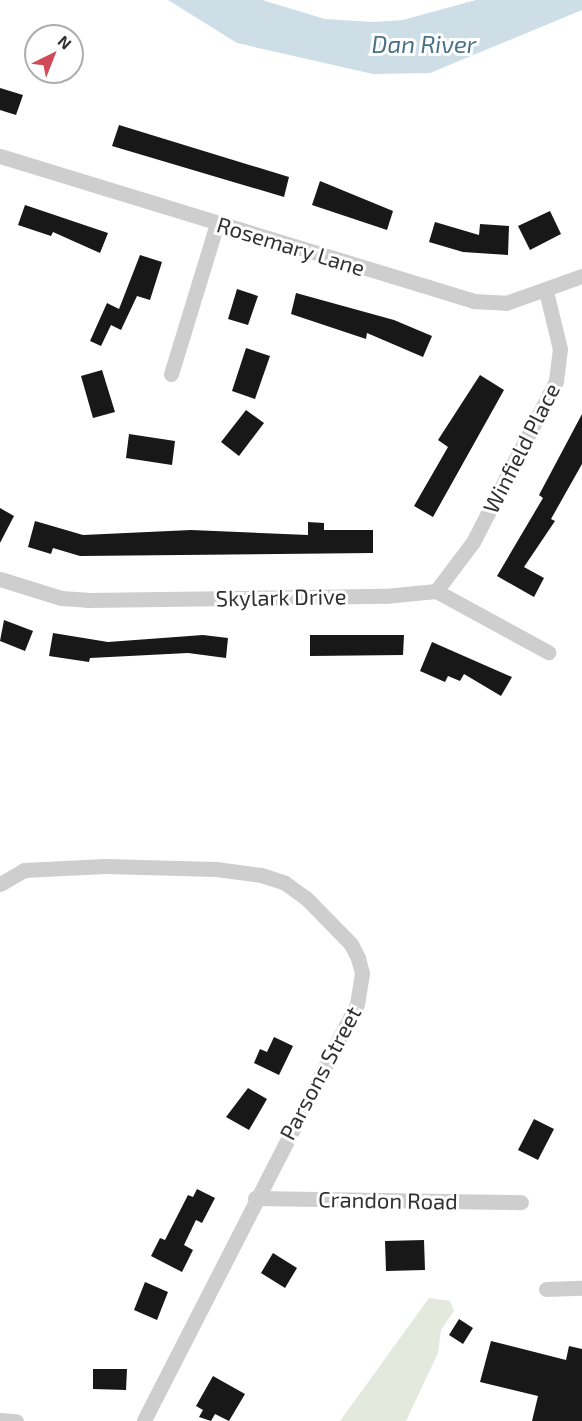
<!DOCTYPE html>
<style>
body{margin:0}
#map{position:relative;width:582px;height:1421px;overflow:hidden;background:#fff;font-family:"Exo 2",sans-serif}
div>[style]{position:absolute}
.green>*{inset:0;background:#e4e9de}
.water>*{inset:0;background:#cddee7}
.building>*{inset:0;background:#181818}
.minor>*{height:15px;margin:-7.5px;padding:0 7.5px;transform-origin:7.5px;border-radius:7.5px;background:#cecece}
span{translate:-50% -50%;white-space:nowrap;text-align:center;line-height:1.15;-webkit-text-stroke:6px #fff;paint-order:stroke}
.street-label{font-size:22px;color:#313131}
.water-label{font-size:24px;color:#48728a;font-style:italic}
.north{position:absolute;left:24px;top:24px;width:60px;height:60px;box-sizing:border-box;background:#fff;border:2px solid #adadad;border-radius:50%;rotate:43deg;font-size:16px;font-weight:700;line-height:24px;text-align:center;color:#313131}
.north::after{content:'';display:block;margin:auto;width:21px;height:27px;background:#d14a57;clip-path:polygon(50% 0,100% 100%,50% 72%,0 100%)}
</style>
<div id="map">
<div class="green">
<div style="clip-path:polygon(429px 1298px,450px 1301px,454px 1311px,441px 1330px,438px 1353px,406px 1421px,340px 1421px)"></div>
</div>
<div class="water">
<div style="clip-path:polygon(168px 0,262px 0,325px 19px,373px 22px,403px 20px,476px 0,582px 0,582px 10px,430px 73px,373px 74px,237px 43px)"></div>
</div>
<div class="building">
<div style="clip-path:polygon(0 88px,23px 95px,16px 115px,0 110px)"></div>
<div style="clip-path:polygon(119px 125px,289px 177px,284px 197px,112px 146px)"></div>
<div style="clip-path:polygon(320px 181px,393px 211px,387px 230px,312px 205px)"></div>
<div style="clip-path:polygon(25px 205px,108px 233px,100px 253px,53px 232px,51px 236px,18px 225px)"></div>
<div style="clip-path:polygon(550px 211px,561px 234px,530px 250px,518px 226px)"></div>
<div style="clip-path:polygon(435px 222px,479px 235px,480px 224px,509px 226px,508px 255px,463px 252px,429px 242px)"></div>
<div style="clip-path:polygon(140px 255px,162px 262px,150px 300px,137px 296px,121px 330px,111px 325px,101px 346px,90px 341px,107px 303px,119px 309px)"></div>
<div style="clip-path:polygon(237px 289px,258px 296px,248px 325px,228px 319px)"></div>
<div style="clip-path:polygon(296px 293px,394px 320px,432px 336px,423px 357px,367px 333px,366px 339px,291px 314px)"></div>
<div style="clip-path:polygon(246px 348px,270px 356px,255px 399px,232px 391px)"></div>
<div style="clip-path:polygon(102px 370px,115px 412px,93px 418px,81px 376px)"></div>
<div style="clip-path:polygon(480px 375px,504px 390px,433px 517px,414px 506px,448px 447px,438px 440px)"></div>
<div style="clip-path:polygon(246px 410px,264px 423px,239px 456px,221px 442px)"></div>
<div style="clip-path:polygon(582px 414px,582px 464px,551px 519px,555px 521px,524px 567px,544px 578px,534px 597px,497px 576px,543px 498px,539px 495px)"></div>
<div style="clip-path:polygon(129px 434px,175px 441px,172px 465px,126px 458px)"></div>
<div style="clip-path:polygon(0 508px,14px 516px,0 543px)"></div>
<div style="clip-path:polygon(35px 521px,83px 535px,191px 530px,308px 535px,308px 522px,324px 523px,324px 530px,373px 530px,373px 553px,80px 556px,53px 548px,51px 554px,28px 547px)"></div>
<div style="clip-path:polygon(4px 620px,33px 631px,25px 651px,0 641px)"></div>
<div style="clip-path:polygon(53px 633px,108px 642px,203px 635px,228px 638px,226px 658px,188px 653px,90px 658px,89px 662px,49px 656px)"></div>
<div style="clip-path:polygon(310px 635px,404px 635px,403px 655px,310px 656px)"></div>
<div style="clip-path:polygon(432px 642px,512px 677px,501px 696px,464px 674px,460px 681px,448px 676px,445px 682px,420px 671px)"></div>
<div style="clip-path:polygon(274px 1037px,293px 1046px,279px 1075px,254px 1063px,260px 1049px,267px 1052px)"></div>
<div style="clip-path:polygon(248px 1088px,267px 1099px,249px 1130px,226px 1117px)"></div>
<div style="clip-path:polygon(534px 1119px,554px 1129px,538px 1160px,518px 1150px)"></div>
<div style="clip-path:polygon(197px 1189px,215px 1198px,202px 1223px,196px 1220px,184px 1245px,193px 1250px,182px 1272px,151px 1256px,160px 1238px,165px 1240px,188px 1195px,193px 1197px)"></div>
<div style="clip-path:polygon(424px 1240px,425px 1270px,386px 1271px,385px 1241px)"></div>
<div style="clip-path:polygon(273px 1253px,297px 1268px,285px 1288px,261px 1273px)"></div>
<div style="clip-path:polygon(145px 1282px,168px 1292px,157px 1320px,134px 1310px)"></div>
<div style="clip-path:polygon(459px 1319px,473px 1328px,463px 1344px,449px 1335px)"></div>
<div style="clip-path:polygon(491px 1341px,566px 1360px,569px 1346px,582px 1349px,582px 1421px,532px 1421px,538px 1396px,480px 1382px)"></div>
<div style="clip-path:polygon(93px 1369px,127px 1369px,126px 1390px,93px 1389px)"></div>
<div style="clip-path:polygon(213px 1376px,245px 1394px,229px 1421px,215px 1414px,211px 1421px,199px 1417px,203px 1410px,196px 1406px)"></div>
</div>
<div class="minor">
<div style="left:0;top:156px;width:495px;rotate:17deg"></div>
<div style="left:473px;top:301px;width:33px;rotate:3deg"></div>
<div style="left:506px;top:303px;width:81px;rotate:-19.6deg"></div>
<div style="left:171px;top:374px;width:157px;rotate:-73deg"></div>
<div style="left:0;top:579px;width:64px;rotate:17.3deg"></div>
<div style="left:61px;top:598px;width:26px;rotate:4deg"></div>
<div style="left:87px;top:600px;width:298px;rotate:-0.8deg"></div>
<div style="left:385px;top:596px;width:51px;rotate:-5.6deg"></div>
<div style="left:436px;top:591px;width:61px;rotate:-52.9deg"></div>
<div style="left:473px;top:542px;width:181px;rotate:-62.7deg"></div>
<div style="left:556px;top:381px;width:32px;rotate:-83deg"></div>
<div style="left:560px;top:349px;width:60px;rotate:-103.6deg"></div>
<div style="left:436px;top:591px;width:128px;rotate:28.6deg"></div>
<div style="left:0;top:884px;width:28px;rotate:-30deg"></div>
<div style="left:24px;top:870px;width:81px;rotate:-2.8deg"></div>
<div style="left:105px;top:866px;width:111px;rotate:1.5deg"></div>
<div style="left:216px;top:869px;width:45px;rotate:7.6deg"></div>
<div style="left:261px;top:875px;width:25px;rotate:18deg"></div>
<div style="left:285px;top:883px;width:26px;rotate:36deg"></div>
<div style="left:306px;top:898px;width:64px;rotate:45.6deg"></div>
<div style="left:351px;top:944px;width:16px;rotate:63deg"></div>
<div style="left:358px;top:958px;width:16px;rotate:75deg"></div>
<div style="left:362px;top:973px;width:31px;rotate:99deg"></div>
<div style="left:357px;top:1004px;width:468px;rotate:117.1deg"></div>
<div style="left:255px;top:1198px;width:266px;rotate:0.9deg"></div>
<div style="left:546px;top:1289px;width:36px;rotate:-2deg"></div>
<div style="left:0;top:1420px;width:16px;rotate:4deg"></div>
</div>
<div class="street-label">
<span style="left:291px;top:246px;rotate:17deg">Rosemary Lane</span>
<span style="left:521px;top:448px;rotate:-63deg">Winfield Place</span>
<span style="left:281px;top:597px;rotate:-1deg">Skylark Drive</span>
<span style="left:320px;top:1073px;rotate:-62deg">Parsons Street</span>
<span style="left:388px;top:1200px;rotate:1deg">Crandon Road</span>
</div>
<div class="water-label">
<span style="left:424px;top:44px">Dan River</span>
</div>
<div class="north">N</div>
</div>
